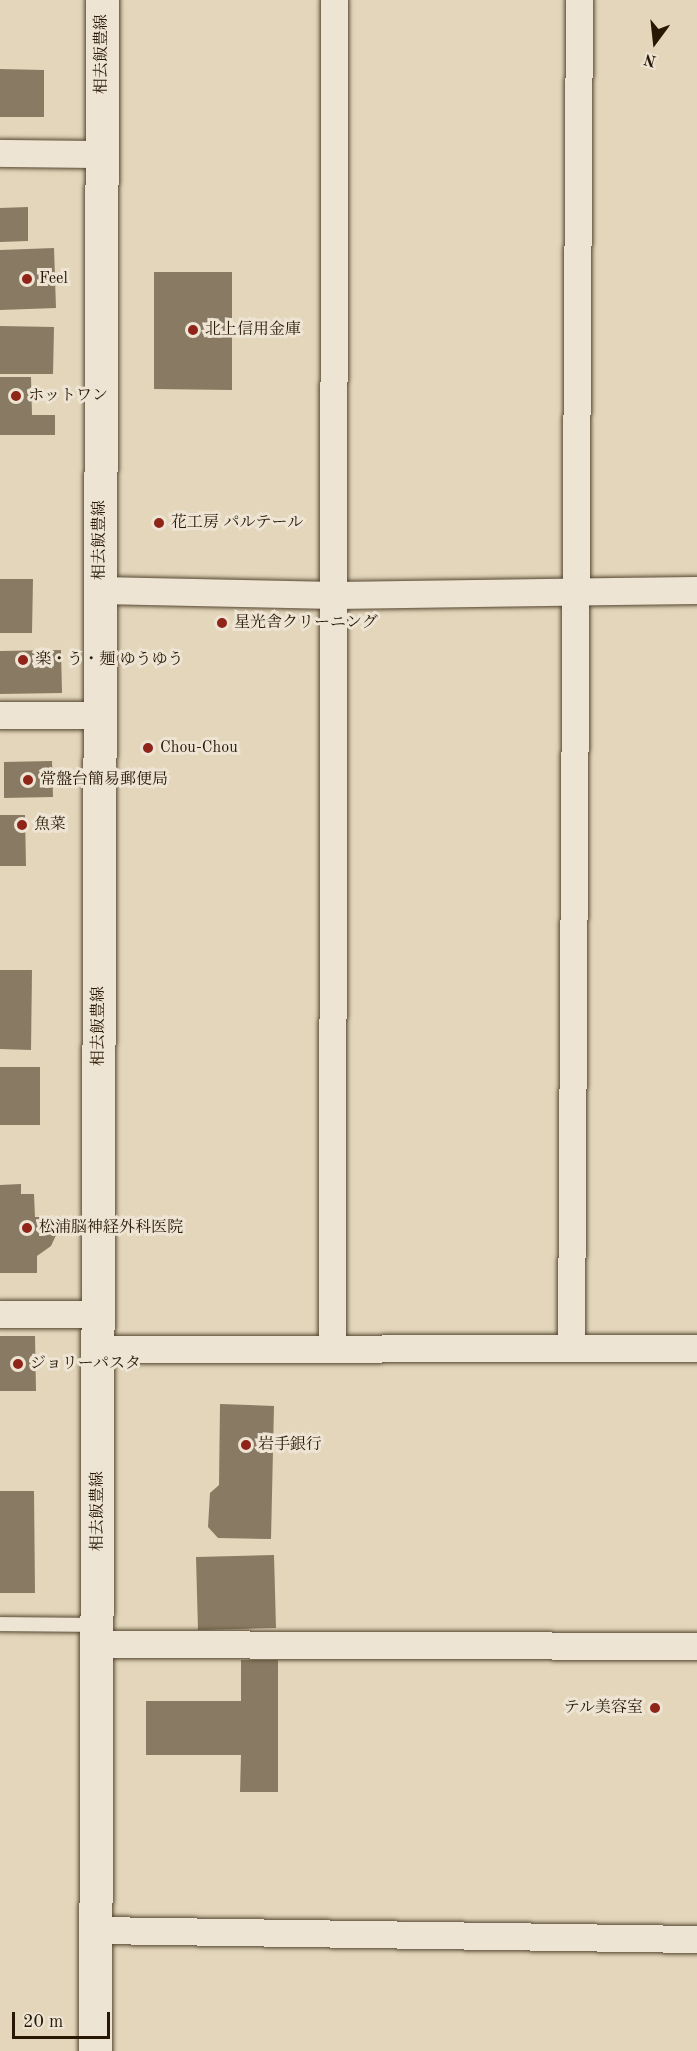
<!DOCTYPE html>
<meta charset="utf-8">
<style>
body{margin:0}
#map{position:relative;width:697px;height:2051px;overflow:hidden;background:#e3d6bb;font-family:"Old Standard TT","Noto Serif JP",serif}
div>[style]{position:absolute}
.building>*{inset:0;background:#897a63}
.roads{filter:drop-shadow(0 0 2px #564731) drop-shadow(0 0 2px #564731)}
.service>*{height:14px;margin:-7px;padding:0 7px;transform-origin:7px;border-radius:7px;background:#ede4d3}
.minor>*{height:27px;margin:-13.5px;padding:0 13.5px;transform-origin:13.5px;border-radius:13.5px;background:#ede4d3}
.secondary>*{height:33px;margin:-16.5px;padding:0 16.5px;transform-origin:16.5px;border-radius:16.5px;background:#ede4d3}
.dots>*{width:16px;height:16px;translate:-50% -50%;box-sizing:border-box;border:3px solid #ede4d3;border-radius:50%}
span{translate:-50% -50%;white-space:nowrap;text-align:center;line-height:1.15;-webkit-text-stroke:6px #ede4d3;paint-order:stroke}
.street-label{font-size:16px;color:#271703}
.poi-label{font-size:16px;color:#271703}
.left{translate:0 -50%;text-align:left}
.right{translate:-100% -50%;text-align:right}
.north{position:absolute;left:625px;top:12px;width:60px;height:60px;-webkit-text-stroke:4px #ede4d3;paint-order:stroke;rotate:195deg;font-size:16px;font-weight:700;line-height:24px;text-align:center;color:#271703}
.north::after{content:'';display:block;margin:auto;width:21px;height:27px;background:#271703;clip-path:polygon(50% 0,100% 100%,50% 72%,0 100%)}
.scale{position:absolute;left:12px;top:2012px;width:98px;height:27px;box-sizing:border-box;border:3px solid #271703;border-top:0;padding-left:8px;font-size:18px;line-height:21px;white-space:nowrap;color:#271703;-webkit-text-stroke:4px #ede4d3;paint-order:stroke}
</style>
<div id="map">
<div class="building">
<div style="clip-path:polygon(0 69px,44px 70px,44px 117px,0 117px)"></div>
<div style="clip-path:polygon(28px 207px,28px 241px,0 242px,0 208px)"></div>
<div style="clip-path:polygon(54px 248px,56px 308px,0 310px,0 250px)"></div>
<div style="clip-path:polygon(154px 272px,232px 272px,232px 390px,154px 389px)"></div>
<div style="clip-path:polygon(0 326px,54px 327px,53px 374px,0 374px)"></div>
<div style="clip-path:polygon(0 377px,31px 377px,32px 415px,55px 415px,55px 435px,0 435px)"></div>
<div style="clip-path:polygon(0 579px,33px 579px,32px 633px,0 633px)"></div>
<div style="clip-path:polygon(61px 650px,62px 693px,0 694px,0 651px)"></div>
<div style="clip-path:polygon(52px 761px,53px 797px,4px 798px,4px 762px)"></div>
<div style="clip-path:polygon(0 815px,25px 815px,26px 866px,0 866px)"></div>
<div style="clip-path:polygon(0 970px,32px 970px,31px 1050px,0 1049px)"></div>
<div style="clip-path:polygon(0 1067px,40px 1067px,40px 1125px,0 1125px)"></div>
<div style="clip-path:polygon(21px 1184px,21px 1194px,34px 1194px,35px 1217px,45px 1217px,57px 1233px,51px 1246px,37px 1256px,37px 1273px,0 1273px,0 1185px)"></div>
<div style="clip-path:polygon(0 1336px,35px 1336px,36px 1391px,0 1391px)"></div>
<div style="clip-path:polygon(220px 1404px,274px 1406px,271px 1539px,218px 1538px,208px 1527px,210px 1493px,219px 1485px)"></div>
<div style="clip-path:polygon(0 1491px,34px 1491px,35px 1593px,0 1593px)"></div>
<div style="clip-path:polygon(274px 1555px,276px 1628px,198px 1630px,196px 1557px)"></div>
<div style="clip-path:polygon(241px 1660px,278px 1660px,278px 1792px,240px 1792px,241px 1755px,146px 1755px,146px 1701px,241px 1701px)"></div>
</div>
<div class="roads">
<div class="service">
<div style="left:0;top:1624px;width:97px;rotate:0.6deg"></div>
</div>
<div class="minor">
<div style="left:0;top:153px;width:102px;rotate:0.6deg"></div>
<div style="left:100px;top:590px;width:235px;rotate:1.2deg"></div>
<div style="left:335px;top:595px;width:362px;rotate:-0.8deg"></div>
<div style="left:0;top:715px;width:99px"></div>
<div style="left:0;top:1314px;width:98px"></div>
<div style="left:571px;top:1345px;width:1345px;rotate:-89.66deg"></div>
<div style="left:332px;top:1348px;width:1348px;rotate:-89.91deg"></div>
<div style="left:99px;top:1349px;width:598px;rotate:-0.1deg"></div>
<div style="left:97px;top:1644px;width:600px;rotate:0.19deg"></div>
<div style="left:96px;top:1930px;width:601px;rotate:0.86deg"></div>
</div>
<div class="secondary">
<div style="left:95px;top:2051px;width:2051px;rotate:-89.8deg"></div>
</div>
</div>
<div class="dots">
<div style="left:27px;top:279px;background:#8f2418"></div>
<div style="left:193px;top:330px;background:#8f2418"></div>
<div style="left:16px;top:396px;background:#8f2418"></div>
<div style="left:159px;top:523px;background:#8f2418"></div>
<div style="left:222px;top:623px;background:#8f2418"></div>
<div style="left:23px;top:660px;background:#8f2418"></div>
<div style="left:148px;top:748px;background:#8f2418"></div>
<div style="left:28px;top:780px;background:#8f2418"></div>
<div style="left:22px;top:825px;background:#8f2418"></div>
<div style="left:27px;top:1228px;background:#8f2418"></div>
<div style="left:18px;top:1364px;background:#8f2418"></div>
<div style="left:246px;top:1445px;background:#8f2418"></div>
<div style="left:655px;top:1708px;background:#8f2418"></div>
</div>
<div class="street-label">
<span style="left:102px;top:54px;rotate:-90deg">相去飯豊線</span>
<span style="left:100px;top:540px;rotate:-90deg">相去飯豊線</span>
<span style="left:99px;top:1026px;rotate:-90deg">相去飯豊線</span>
<span style="left:98px;top:1511px;rotate:-90deg">相去飯豊線</span>
</div>
<div class="poi-label">
<span class="left" style="left:39px;top:279px">Feel</span>
<span class="left" style="left:205px;top:330px">北上信用金庫</span>
<span class="left" style="left:28px;top:396px">ホットワン</span>
<span class="left" style="left:171px;top:523px">花工房 パルテール</span>
<span class="left" style="left:234px;top:623px">星光舎クリーニング</span>
<span class="left" style="left:35px;top:660px">楽・う・麺 ゆうゆう</span>
<span class="left" style="left:160px;top:748px">Chou-Chou</span>
<span class="left" style="left:40px;top:780px">常盤台簡易郵便局</span>
<span class="left" style="left:34px;top:825px">魚菜</span>
<span class="left" style="left:39px;top:1228px">松浦脳神経外科医院</span>
<span class="left" style="left:30px;top:1364px">ジョリーパスタ</span>
<span class="left" style="left:258px;top:1445px">岩手銀行</span>
<span class="right" style="left:643px;top:1708px">テル美容室</span>
</div>
<div class="north">N</div>
<div class="scale">20 m</div>
</div>
